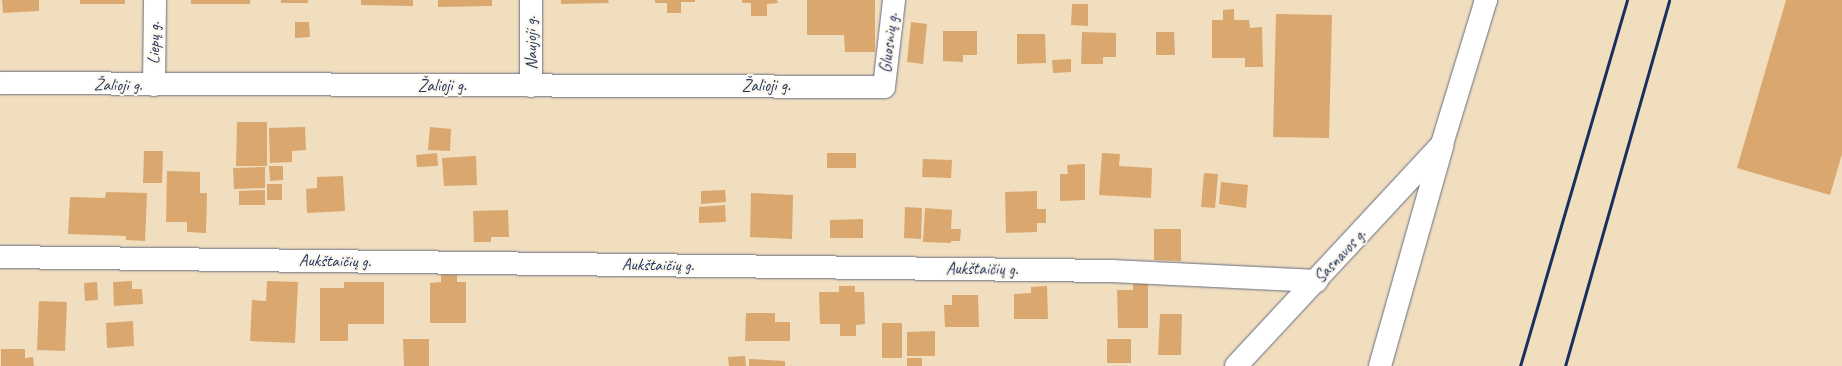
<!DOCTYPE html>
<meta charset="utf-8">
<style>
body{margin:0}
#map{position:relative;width:1842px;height:366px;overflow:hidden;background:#f1debf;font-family:Caveat,sans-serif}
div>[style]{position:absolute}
.building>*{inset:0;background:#daa76e}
.roads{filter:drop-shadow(0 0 1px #666c80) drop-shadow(0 0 1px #666c80)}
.minor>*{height:22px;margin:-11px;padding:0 11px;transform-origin:11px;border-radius:11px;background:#fff}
.rail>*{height:3px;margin:-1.5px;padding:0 1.5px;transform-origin:1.5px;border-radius:1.5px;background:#1b2f5e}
span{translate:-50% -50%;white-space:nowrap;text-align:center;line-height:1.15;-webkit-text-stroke:4px #fbf7ec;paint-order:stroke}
.street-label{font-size:17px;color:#1b2f5e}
</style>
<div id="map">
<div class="building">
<div style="clip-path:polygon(2px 0,39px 0,39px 11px,3px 13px)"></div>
<div style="clip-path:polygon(80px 0,125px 0,125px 4px,80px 4px)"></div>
<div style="clip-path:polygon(191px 0,250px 0,250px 4px,191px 4px)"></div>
<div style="clip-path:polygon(281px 0,308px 0,308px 3px,281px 3px)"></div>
<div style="clip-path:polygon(361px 0,413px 0,413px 6px,361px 5px)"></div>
<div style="clip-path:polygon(438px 0,492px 0,492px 6px,438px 7px)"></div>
<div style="clip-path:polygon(561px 0,608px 0,609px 3px,561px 4px)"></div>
<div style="clip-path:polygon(655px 0,695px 0,695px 2px,681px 2px,681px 13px,667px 13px,667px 3px,655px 3px)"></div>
<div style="clip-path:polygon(742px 0,777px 0,778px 3px,767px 4px,767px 16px,751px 16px,751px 3px,742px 3px)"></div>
<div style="clip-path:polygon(807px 0,875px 0,875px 52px,845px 52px,844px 35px,807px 35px)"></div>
<div style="clip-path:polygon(1786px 0,1842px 0,1842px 154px,1830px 195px,1737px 168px)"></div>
<div style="clip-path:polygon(1072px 4px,1088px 4px,1088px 26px,1071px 25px)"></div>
<div style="clip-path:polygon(1234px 9px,1234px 20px,1249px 20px,1250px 28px,1262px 27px,1263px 67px,1245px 67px,1245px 58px,1212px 58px,1212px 20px,1223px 20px,1223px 10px)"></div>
<div style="clip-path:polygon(1276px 14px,1332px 15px,1329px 138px,1273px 137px)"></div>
<div style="clip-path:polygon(295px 22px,309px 22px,310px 37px,295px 38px)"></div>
<div style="clip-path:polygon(911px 22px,927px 24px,923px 64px,907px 62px)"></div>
<div style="clip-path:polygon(943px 31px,977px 31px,977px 55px,963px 55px,963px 62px,943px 61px)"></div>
<div style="clip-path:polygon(1082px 32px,1116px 33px,1116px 57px,1103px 57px,1103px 64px,1081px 64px)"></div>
<div style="clip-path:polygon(1156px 32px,1174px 32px,1175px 55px,1156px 55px)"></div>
<div style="clip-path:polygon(1017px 34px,1045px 34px,1046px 63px,1017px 64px)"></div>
<div style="clip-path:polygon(1071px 59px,1071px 72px,1053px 73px,1052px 60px)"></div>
<div style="clip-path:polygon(237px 122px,267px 122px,267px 166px,236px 166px)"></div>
<div style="clip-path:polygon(305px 127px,306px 150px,292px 151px,292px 162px,270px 163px,269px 128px)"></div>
<div style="clip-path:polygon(430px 127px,451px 129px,450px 151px,428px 150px)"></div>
<div style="clip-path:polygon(144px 151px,163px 151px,162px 183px,143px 183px)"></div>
<div style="clip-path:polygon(437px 153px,438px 166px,417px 167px,416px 155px)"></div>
<div style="clip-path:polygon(827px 153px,856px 153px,856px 168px,827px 168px)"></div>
<div style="clip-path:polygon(1102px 153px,1120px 154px,1119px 166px,1152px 168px,1151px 198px,1099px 195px)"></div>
<div style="clip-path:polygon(476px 156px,477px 185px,444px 186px,442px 158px)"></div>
<div style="clip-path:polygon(923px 159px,952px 160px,951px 178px,922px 177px)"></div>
<div style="clip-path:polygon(1085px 164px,1085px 200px,1060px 201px,1060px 174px,1068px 174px,1067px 165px)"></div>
<div style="clip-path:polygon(269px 166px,283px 166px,283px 180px,270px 181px)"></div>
<div style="clip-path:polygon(265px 167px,265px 188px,234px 189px,233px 168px)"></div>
<div style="clip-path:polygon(167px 171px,200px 172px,200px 193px,207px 193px,206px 233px,187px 232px,187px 222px,166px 222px)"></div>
<div style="clip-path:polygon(1204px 173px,1218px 174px,1215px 208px,1201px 207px)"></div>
<div style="clip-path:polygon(343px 176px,345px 211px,307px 213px,306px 189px,317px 188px,317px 177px)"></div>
<div style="clip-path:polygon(1221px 182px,1248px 185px,1246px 208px,1219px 204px)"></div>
<div style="clip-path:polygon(267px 184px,282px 184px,282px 200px,267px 200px)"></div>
<div style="clip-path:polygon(265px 190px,265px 205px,239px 205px,239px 191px)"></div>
<div style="clip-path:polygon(725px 190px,726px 202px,701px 204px,701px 191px)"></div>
<div style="clip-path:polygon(1037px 191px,1037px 209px,1046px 209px,1046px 223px,1037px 223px,1037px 232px,1006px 233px,1005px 192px)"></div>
<div style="clip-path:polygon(106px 192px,147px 193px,145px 241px,126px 240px,126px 236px,68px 234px,70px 197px,105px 198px)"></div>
<div style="clip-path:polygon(751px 193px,793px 195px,792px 239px,750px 237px)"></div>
<div style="clip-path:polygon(725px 205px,726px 222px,699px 223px,699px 207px)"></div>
<div style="clip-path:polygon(905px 207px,922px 208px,921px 239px,904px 238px)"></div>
<div style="clip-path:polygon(925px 208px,952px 210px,951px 229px,961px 229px,960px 241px,951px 241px,951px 243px,923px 242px)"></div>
<div style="clip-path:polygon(508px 210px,509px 237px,491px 237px,491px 242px,474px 242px,473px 211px)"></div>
<div style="clip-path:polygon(863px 219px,863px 238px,830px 238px,830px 220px)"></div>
<div style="clip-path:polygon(1154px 229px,1181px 229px,1181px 261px,1154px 260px)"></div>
<div style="clip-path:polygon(441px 275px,457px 275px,457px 282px,466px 282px,466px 323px,430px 323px,430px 283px,441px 282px)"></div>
<div style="clip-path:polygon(132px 281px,132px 289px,142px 289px,143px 304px,114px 306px,113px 282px)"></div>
<div style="clip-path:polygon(267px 281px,298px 282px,295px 343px,250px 341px,252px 300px,266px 301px)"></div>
<div style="clip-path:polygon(97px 282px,98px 300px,85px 301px,84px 283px)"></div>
<div style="clip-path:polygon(344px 282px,384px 282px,384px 324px,348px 324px,348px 341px,320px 341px,320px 288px,344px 288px)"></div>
<div style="clip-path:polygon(1133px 284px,1148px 284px,1148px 328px,1118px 328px,1117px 290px,1133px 290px)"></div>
<div style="clip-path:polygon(839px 286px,855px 286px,855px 292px,864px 292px,865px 324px,856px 325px,856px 336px,840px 336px,840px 324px,820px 324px,819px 292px,839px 292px)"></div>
<div style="clip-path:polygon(1047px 286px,1048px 319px,1014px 319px,1014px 294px,1031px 293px,1031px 287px)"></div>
<div style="clip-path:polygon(952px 295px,978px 295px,979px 327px,945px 327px,944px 305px,952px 305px)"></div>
<div style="clip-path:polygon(39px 301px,67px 302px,65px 351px,37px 350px)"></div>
<div style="clip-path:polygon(746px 313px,775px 313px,775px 322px,790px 322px,790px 341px,745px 341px)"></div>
<div style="clip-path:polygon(1160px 314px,1182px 314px,1181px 355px,1158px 355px)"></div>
<div style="clip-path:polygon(133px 321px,134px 346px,107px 348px,106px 323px)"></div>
<div style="clip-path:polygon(882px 323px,902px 323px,902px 358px,882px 358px)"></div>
<div style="clip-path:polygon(935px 331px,935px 356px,907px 356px,907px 332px)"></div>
<div style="clip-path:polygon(403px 339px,429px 339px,429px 366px,404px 366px)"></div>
<div style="clip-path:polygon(1107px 339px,1131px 339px,1131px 363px,1107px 363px)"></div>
<div style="clip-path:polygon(1px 349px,25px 349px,25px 358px,33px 357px,34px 366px,1px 366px)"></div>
<div style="clip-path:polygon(745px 356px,746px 366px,729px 366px,728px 357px)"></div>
<div style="clip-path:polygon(907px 358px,922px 358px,922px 366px,907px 366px)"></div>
<div style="clip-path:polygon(749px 359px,785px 361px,785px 366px,749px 366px)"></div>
</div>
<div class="roads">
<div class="minor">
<div style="left:531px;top:0;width:86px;rotate:90deg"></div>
<div style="left:0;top:83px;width:884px;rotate:0.26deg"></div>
<div style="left:884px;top:87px;width:88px;rotate:-83.4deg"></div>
<div style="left:154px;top:85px;width:85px;rotate:-89.3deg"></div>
<div style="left:0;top:257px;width:1112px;rotate:0.72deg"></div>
<div style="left:1112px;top:271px;width:205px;rotate:2.8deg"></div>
<div style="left:1236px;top:366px;width:303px;rotate:-47.1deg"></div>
<div style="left:1442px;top:144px;width:151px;rotate:-73deg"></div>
<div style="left:1486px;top:0;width:1px;rotate:180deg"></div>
<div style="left:1380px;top:366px;width:228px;rotate:-74.2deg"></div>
</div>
</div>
<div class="rail">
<div style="left:1520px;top:366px;width:381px;rotate:-73.7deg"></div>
<div style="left:1565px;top:366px;width:380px;rotate:-74.1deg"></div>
</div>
<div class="street-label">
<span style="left:154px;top:43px;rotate:-89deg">Liepų g.</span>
<span style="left:531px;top:43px;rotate:-91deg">Naujoji g.</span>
<span style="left:889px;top:43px;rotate:-83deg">Gluosnių g.</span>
<span style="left:118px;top:85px;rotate:1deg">Žalioji g.</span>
<span style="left:442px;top:86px">Žalioji g.</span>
<span style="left:766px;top:86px">Žalioji g.</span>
<span style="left:1340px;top:256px;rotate:-47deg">Sasnavos g.</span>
<span style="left:335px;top:261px;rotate:1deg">Aukštaičių g.</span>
<span style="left:658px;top:265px;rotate:1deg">Aukštaičių g.</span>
<span style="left:982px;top:269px;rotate:1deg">Aukštaičių g.</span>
</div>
</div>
